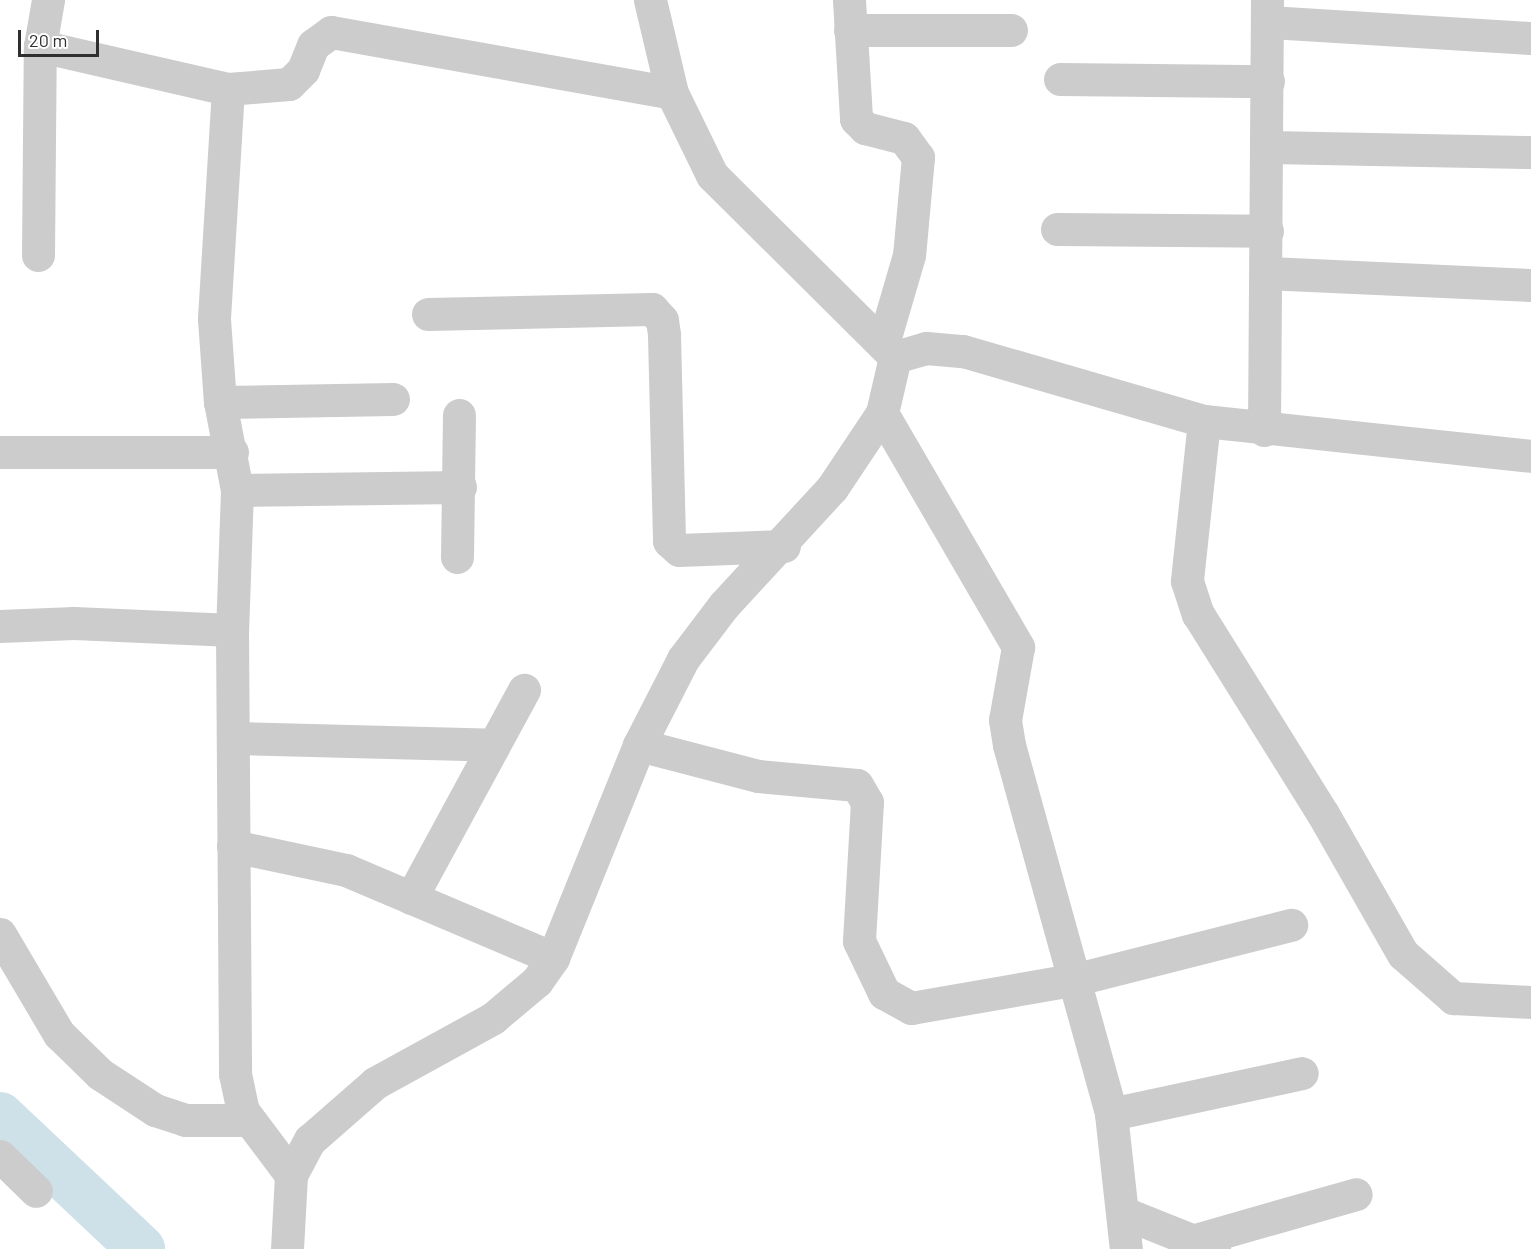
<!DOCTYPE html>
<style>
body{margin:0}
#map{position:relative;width:1531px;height:1249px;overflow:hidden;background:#fff;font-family:Barlow,sans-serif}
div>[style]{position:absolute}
.river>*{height:48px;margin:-24px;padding:0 24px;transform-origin:24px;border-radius:24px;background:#cee0e8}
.minor>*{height:33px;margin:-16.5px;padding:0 16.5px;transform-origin:16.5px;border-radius:16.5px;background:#ccc}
span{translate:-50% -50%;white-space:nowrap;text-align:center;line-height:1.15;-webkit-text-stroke:6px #fff;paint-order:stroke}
.scale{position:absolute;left:18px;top:30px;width:81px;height:27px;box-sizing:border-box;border:3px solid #2f2f2f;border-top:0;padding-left:8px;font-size:18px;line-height:21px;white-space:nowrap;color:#2f2f2f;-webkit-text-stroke:4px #fff;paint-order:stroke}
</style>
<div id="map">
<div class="river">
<div style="left:0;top:1116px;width:194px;rotate:43.3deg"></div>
</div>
<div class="minor">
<div style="left:650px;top:0;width:96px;rotate:76.7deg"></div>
<div style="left:672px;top:93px;width:91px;rotate:64deg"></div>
<div style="left:712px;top:175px;width:258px;rotate:44.8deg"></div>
<div style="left:849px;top:0;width:119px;rotate:86.6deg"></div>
<div style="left:856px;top:119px;width:13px;rotate:45deg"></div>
<div style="left:865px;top:128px;width:40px;rotate:14.4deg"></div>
<div style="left:904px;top:138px;width:24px;rotate:54deg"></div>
<div style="left:918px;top:157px;width:98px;rotate:95.2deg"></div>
<div style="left:909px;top:255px;width:93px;rotate:106.3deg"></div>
<div style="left:1268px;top:22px;width:263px;rotate:3.5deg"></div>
<div style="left:850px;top:30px;width:161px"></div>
<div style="left:40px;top:46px;width:193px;rotate:12.9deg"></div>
<div style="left:228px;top:89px;width:61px;rotate:-4.7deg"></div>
<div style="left:289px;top:84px;width:20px;rotate:-45deg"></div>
<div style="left:303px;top:70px;width:27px;rotate:-68deg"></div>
<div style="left:313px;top:45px;width:22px;rotate:-36deg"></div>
<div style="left:331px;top:32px;width:346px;rotate:10.1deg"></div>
<div style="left:1060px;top:79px;width:208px;rotate:0.6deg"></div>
<div style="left:228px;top:89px;width:230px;rotate:93.5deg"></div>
<div style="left:214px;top:319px;width:83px;rotate:85.9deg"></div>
<div style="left:220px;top:402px;width:90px;rotate:79.1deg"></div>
<div style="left:237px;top:490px;width:140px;rotate:92deg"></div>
<div style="left:232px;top:630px;width:444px;rotate:89.6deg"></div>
<div style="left:235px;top:1074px;width:38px;rotate:78deg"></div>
<div style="left:243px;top:1111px;width:80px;rotate:53.1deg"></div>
<div style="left:1267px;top:147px;width:264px;rotate:1.1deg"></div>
<div style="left:1057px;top:229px;width:210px;rotate:0.5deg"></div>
<div style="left:38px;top:255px;width:209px;rotate:-89.5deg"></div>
<div style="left:40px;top:46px;width:47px;rotate:-80.1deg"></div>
<div style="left:1267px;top:273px;width:264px;rotate:2.6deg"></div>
<div style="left:428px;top:314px;width:224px;rotate:-1.3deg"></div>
<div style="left:652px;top:309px;width:15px;rotate:48deg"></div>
<div style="left:662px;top:320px;width:15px;rotate:82deg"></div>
<div style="left:664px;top:335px;width:206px;rotate:88.6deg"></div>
<div style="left:669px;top:541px;width:13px;rotate:42deg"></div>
<div style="left:679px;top:550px;width:105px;rotate:-2.2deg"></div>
<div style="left:220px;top:402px;width:173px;rotate:-1deg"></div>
<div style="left:882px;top:413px;width:271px;rotate:59.8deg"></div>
<div style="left:1018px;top:647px;width:74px;rotate:100.1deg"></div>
<div style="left:1005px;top:720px;width:25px;rotate:81deg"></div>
<div style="left:1009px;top:745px;width:383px;rotate:74.5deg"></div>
<div style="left:1111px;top:1114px;width:136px;rotate:83.7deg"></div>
<div style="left:1204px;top:421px;width:161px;rotate:96.1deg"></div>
<div style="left:1187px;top:581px;width:35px;rotate:72deg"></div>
<div style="left:1198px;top:614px;width:236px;rotate:58deg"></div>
<div style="left:1323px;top:814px;width:161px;rotate:60.3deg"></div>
<div style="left:1403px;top:954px;width:67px;rotate:41.3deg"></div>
<div style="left:1453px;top:998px;width:78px;rotate:2.9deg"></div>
<div style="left:1264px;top:430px;width:430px;rotate:-89.6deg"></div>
<div style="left:0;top:452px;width:232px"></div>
<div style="left:237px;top:490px;width:223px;rotate:-0.8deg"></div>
<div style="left:457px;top:557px;width:142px;rotate:-89.2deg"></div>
<div style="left:0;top:626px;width:74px;rotate:-2.3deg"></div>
<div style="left:74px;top:623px;width:158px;rotate:2.5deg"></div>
<div style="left:234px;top:738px;width:260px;rotate:1.5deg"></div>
<div style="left:639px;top:745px;width:123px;rotate:14.6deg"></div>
<div style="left:758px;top:776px;width:99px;rotate:5.2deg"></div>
<div style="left:857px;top:785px;width:20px;rotate:60deg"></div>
<div style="left:867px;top:802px;width:139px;rotate:93.3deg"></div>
<div style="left:859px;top:941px;width:58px;rotate:64.3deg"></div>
<div style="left:884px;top:993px;width:31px;rotate:29deg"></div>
<div style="left:911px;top:1008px;width:169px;rotate:-9.9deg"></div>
<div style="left:1077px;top:979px;width:221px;rotate:-14.2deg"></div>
<div style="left:233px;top:846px;width:116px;rotate:12deg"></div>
<div style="left:346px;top:870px;width:225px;rotate:23deg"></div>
<div style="left:411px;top:898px;width:237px;rotate:-61.5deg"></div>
<div style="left:0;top:934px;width:116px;rotate:59.5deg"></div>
<div style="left:59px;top:1034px;width:57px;rotate:44.3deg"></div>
<div style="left:100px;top:1074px;width:66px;rotate:33.2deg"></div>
<div style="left:155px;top:1110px;width:32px;rotate:18deg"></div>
<div style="left:185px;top:1120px;width:64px"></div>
<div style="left:1111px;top:1114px;width:195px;rotate:-12.1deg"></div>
<div style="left:0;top:1156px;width:50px;rotate:44.2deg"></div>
<div style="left:1124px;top:1213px;width:97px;rotate:21.8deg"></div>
<div style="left:1195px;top:1240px;width:167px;rotate:-15.9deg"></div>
<div style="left:287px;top:1249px;width:74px;rotate:-86.9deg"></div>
<div style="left:291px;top:1175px;width:40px;rotate:-62deg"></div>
<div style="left:310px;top:1140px;width:86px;rotate:-41.2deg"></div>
<div style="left:375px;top:1083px;width:135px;rotate:-28.8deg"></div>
<div style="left:493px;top:1018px;width:57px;rotate:-40.1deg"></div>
<div style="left:537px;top:981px;width:28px;rotate:-55deg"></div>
<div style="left:553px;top:958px;width:230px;rotate:-68deg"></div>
<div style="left:639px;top:745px;width:97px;rotate:-62.9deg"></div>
<div style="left:683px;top:659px;width:68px;rotate:-52.8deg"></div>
<div style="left:724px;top:605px;width:159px;rotate:-47.3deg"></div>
<div style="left:832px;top:488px;width:90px;rotate:-56.3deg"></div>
<div style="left:882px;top:413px;width:57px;rotate:-76.9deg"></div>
<div style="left:895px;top:357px;width:32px;rotate:-16deg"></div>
<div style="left:926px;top:348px;width:37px;rotate:5deg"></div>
<div style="left:963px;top:351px;width:251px;rotate:16.2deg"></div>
<div style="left:1204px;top:421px;width:329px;rotate:6.1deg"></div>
</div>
<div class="scale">20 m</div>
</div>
